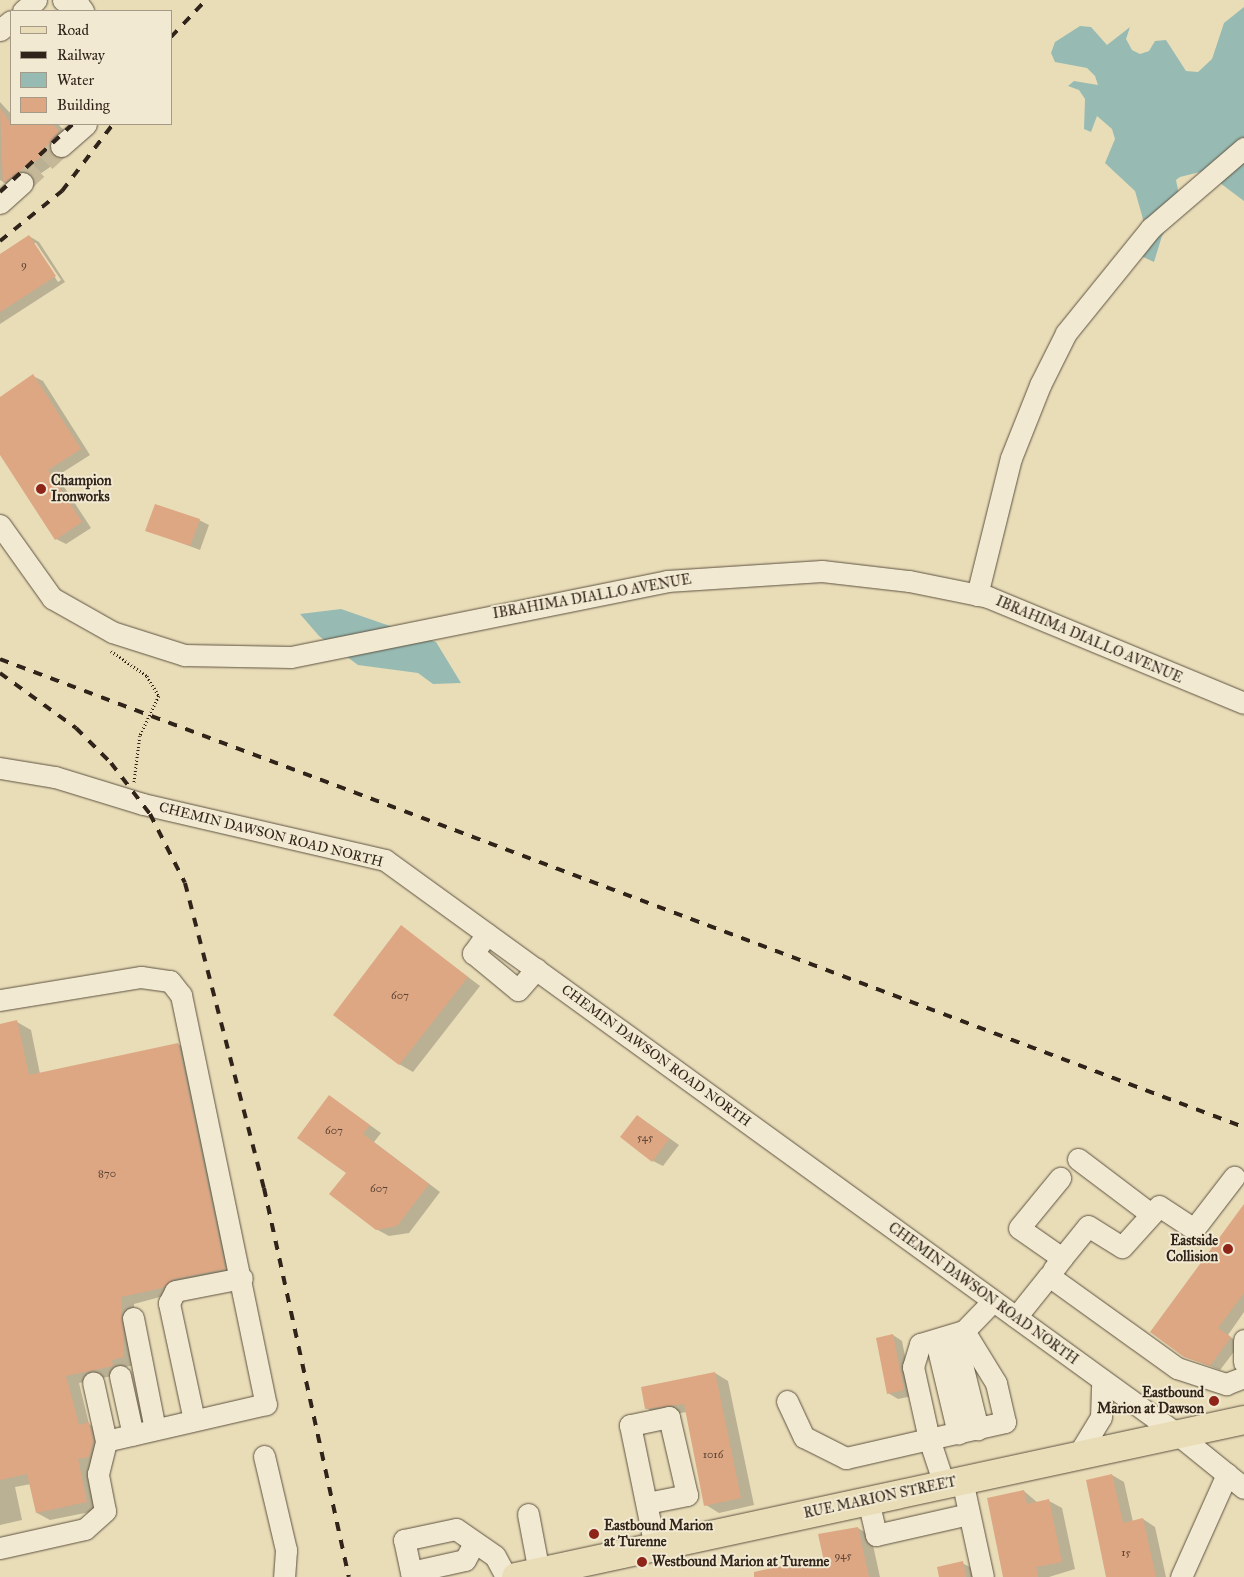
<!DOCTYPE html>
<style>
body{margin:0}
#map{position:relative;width:1244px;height:1577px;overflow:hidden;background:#e9ddb8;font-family:"IM FELL Great Primer",serif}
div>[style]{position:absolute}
.water>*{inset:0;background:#97bbb3}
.shadow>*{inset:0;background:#0003}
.building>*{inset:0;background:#dea784}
.minor-tunnel>*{height:21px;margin-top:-10.5px;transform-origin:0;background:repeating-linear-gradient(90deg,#c4b898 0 21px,transparent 0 32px)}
.path>*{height:2.5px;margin-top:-1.25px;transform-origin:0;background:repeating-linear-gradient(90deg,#302319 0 1px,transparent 0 3.5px)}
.roads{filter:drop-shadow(0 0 1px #5e5241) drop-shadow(0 0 1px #5e5241)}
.minor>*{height:21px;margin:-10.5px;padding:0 10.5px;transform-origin:10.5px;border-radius:10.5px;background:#f1e9d1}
.major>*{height:28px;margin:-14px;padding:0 14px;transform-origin:14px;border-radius:14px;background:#e9ddb8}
.rail>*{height:4px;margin-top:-2px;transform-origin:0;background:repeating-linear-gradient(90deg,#302319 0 9px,transparent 0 18px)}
.dots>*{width:14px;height:14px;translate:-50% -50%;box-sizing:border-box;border:2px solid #f1e9d1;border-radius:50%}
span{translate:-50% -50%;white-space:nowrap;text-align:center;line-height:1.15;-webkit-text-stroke:4px #f1e9d1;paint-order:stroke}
.number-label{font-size:11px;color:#5c4434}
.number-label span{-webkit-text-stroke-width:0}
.poi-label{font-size:14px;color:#302319;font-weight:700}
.left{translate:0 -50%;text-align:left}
.right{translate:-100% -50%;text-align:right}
.street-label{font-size:14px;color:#302319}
.legend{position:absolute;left:10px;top:10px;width:162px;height:115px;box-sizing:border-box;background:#f1e9d1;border:1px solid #a49a87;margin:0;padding:6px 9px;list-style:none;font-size:15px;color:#302319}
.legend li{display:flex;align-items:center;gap:10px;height:25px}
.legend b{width:25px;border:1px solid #a49a87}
</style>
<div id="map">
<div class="water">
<div style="clip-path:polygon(1244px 7px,1244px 201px,1204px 171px,1180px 177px,1176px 180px,1181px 205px,1162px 236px,1154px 262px,1141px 256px,1143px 219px,1135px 191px,1105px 163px,1115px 139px,1112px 129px,1097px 116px,1091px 132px,1084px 129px,1085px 99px,1079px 90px,1068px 86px,1074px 81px,1098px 85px,1095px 76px,1087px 68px,1055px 62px,1051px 53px,1055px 42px,1080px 26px,1091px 27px,1107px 45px,1130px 27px,1126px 39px,1132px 50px,1140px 54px,1149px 51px,1155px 41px,1166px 40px,1186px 71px,1198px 72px,1212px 59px,1224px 23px)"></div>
<div style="clip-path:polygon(341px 609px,436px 642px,461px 683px,433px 684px,418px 673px,358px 665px,319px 636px,300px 614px)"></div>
</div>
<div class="shadow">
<div style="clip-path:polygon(0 102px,11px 114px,11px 124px,58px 124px,72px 139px,62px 149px,63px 158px,17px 190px,0 180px)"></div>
<div style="clip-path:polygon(evenodd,29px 236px,39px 242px,65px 282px,0 324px,0 255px,29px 236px,33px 243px,36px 243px,61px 280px,58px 282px,33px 243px)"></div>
<div style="clip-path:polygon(33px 376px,43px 381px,90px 455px,57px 476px,91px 528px,66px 544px,56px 539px,0 453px,0 398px)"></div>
<div style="clip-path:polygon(199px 520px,209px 525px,200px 550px,147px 530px)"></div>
<div style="clip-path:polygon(402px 927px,480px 986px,413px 1072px,399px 1064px)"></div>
<div style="clip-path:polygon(17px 1022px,31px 1030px,40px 1074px,178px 1044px,191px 1052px,238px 1276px,134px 1304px,137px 1365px,124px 1367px,126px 1373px,79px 1383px,89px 1424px,102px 1432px,100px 1510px,50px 1520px,37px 1513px,31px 1484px,15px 1487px,22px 1520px,0 1525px,0 1025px)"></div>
<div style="clip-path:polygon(329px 1096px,381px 1133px,374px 1142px,440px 1192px,409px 1233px,389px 1236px,376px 1229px,347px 1173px)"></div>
<div style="clip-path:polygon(638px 1116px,679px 1145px,663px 1166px,653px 1161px)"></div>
<div style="clip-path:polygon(1244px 1206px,1244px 1312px,1228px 1335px,1240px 1344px,1220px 1370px,1185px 1356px)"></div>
<div style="clip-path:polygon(893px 1335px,902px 1341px,913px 1396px,898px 1399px,888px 1393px)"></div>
<div style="clip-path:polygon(715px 1373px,728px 1381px,754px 1505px,719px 1513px,706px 1505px,687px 1412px,660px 1416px,646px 1408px)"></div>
<div style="clip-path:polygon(1112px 1475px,1124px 1482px,1133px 1522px,1143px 1519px,1155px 1527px,1166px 1577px,1108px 1577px)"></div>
<div style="clip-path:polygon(1024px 1491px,1038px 1503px,1049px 1501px,1062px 1508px,1075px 1569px,1049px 1577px,1005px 1577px)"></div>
<div style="clip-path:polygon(858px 1528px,871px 1536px,880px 1577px,767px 1577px,824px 1558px)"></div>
<div style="clip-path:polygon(962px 1563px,976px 1570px,977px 1577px,940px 1577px)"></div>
</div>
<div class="building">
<div style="clip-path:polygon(0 108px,11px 124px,53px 124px,59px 131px,49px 142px,50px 151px,3px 183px)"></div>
<div style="clip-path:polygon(29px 235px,56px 276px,0 312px,0 254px)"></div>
<div style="clip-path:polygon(33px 374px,81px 449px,48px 470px,82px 522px,55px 540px,0 455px,0 397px)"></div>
<div style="clip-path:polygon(155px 504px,200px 519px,190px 546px,145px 531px)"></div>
<div style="clip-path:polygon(401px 925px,468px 977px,399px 1065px,333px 1015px)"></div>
<div style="clip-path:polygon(17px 1020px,29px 1075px,178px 1043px,225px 1269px,173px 1279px,162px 1288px,121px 1297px,124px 1357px,112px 1360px,113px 1366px,66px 1376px,79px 1425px,89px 1422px,93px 1441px,89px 1457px,78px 1459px,87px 1502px,36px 1513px,27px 1474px,0 1480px,0 1024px)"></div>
<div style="clip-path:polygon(329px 1095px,370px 1125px,363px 1134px,429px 1184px,397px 1226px,376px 1230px,329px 1194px,346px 1173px,297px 1138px)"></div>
<div style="clip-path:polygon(637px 1115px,669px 1139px,652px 1162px,620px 1137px)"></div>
<div style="clip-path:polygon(1244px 1204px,1244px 1293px,1218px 1328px,1231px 1337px,1210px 1366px,1184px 1357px,1150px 1332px)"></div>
<div style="clip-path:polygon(893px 1334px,904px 1390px,887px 1394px,876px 1338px)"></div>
<div style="clip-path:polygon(715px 1372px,741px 1498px,704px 1506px,684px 1404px,645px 1409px,641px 1387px)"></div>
<div style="clip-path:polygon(1112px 1474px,1123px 1523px,1143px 1518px,1156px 1577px,1106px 1577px,1086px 1480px)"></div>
<div style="clip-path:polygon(1024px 1490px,1027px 1504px,1049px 1499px,1062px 1562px,1036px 1567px,1038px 1577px,1003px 1577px,987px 1498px)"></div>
<div style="clip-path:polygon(858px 1527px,869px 1577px,754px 1577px,754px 1572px,823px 1557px,818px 1534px)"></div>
<div style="clip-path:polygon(963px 1561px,966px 1577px,939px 1577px,937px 1567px)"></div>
</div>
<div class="minor-tunnel">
<div style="left:22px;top:183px;width:54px;rotate:-43.5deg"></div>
</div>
<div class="path">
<div style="left:111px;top:651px;width:44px;rotate:34.8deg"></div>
<div style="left:147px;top:676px;width:23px;rotate:59deg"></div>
<div style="left:159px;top:696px;width:44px;rotate:115.4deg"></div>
<div style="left:140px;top:736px;width:48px;rotate:97.1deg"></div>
</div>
<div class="roads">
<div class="minor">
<div style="left:63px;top:0;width:16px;rotate:15deg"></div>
<div style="left:78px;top:4px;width:9px;rotate:54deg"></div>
<div style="left:23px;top:11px;width:17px;rotate:-40deg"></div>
<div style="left:0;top:30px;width:14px;rotate:-39deg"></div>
<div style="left:61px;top:146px;width:33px;rotate:-41deg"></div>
<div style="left:0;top:203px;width:30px;rotate:-42deg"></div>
<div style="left:0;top:525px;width:90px;rotate:54.5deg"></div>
<div style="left:52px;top:598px;width:69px;rotate:29.5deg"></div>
<div style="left:112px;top:632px;width:76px;rotate:17.7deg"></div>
<div style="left:184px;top:655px;width:107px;rotate:1.1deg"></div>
<div style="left:291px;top:657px;width:384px;rotate:-11.4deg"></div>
<div style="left:667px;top:581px;width:155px;rotate:-3.7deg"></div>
<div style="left:822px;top:571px;width:88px;rotate:6.6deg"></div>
<div style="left:909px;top:581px;width:81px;rotate:11.4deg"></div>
<div style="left:988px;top:597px;width:277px;rotate:22.5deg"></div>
<div style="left:977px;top:595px;width:141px;rotate:-76.1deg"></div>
<div style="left:1011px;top:458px;width:79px;rotate:-68.3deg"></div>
<div style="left:1040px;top:385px;width:58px;rotate:-63.4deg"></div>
<div style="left:1066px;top:333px;width:135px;rotate:-51deg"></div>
<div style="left:1151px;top:228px;width:123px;rotate:-40.7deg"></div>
<div style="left:0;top:768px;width:56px;rotate:9.3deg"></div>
<div style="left:55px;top:777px;width:92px;rotate:17.1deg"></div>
<div style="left:143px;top:804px;width:248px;rotate:13deg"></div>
<div style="left:385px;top:860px;width:977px;rotate:35.92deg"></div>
<div style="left:1176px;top:1433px;width:87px;rotate:39deg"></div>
<div style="left:487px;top:934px;width:24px;rotate:126deg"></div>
<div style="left:473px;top:953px;width:58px;rotate:39.4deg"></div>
<div style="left:518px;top:990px;width:28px;rotate:-49deg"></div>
<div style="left:0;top:1000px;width:143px;rotate:-9.3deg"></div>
<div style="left:141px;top:977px;width:29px;rotate:8deg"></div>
<div style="left:170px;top:981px;width:18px;rotate:52deg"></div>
<div style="left:181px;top:995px;width:418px;rotate:78.3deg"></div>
<div style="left:266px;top:1404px;width:164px;rotate:167deg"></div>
<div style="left:1078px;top:1159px;width:91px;rotate:37deg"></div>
<div style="left:1062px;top:1258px;width:41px;rotate:-50.9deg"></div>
<div style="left:1088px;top:1226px;width:40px;rotate:32deg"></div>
<div style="left:1122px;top:1247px;width:55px;rotate:-47.9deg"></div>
<div style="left:1159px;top:1206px;width:42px;rotate:33.3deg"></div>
<div style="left:1194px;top:1229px;width:66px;rotate:-52.4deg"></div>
<div style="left:1053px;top:1270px;width:15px;rotate:-53deg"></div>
<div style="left:1062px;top:1258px;width:52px;rotate:-145.1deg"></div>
<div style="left:1019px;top:1228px;width:65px;rotate:-50.6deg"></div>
<div style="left:1016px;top:1317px;width:53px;rotate:-51.2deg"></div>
<div style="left:1049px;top:1276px;width:158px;rotate:35.7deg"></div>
<div style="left:1177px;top:1368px;width:52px;rotate:18.1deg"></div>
<div style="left:1226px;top:1384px;width:19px;rotate:-21deg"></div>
<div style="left:133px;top:1318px;width:113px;rotate:78.8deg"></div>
<div style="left:955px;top:1336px;width:96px;rotate:76.1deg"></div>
<div style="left:1244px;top:1340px;width:22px;rotate:90deg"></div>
<div style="left:936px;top:1341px;width:95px;rotate:76.6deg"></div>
<div style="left:120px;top:1376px;width:60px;rotate:77.6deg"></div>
<div style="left:787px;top:1401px;width:40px;rotate:65deg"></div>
<div style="left:804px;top:1437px;width:47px;rotate:26.6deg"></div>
<div style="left:846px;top:1458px;width:85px;rotate:-12.9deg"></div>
<div style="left:929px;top:1439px;width:74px;rotate:-102.5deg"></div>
<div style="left:913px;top:1367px;width:24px;rotate:-73deg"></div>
<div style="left:920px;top:1344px;width:46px;rotate:-16.5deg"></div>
<div style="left:194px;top:1420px;width:120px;rotate:-102.1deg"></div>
<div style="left:169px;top:1303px;width:13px;rotate:-63deg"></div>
<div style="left:175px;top:1291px;width:68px;rotate:-11deg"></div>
<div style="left:1078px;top:1455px;width:44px;rotate:-58.8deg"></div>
<div style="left:1101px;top:1417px;width:37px;rotate:-88deg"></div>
<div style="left:264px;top:1456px;width:97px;rotate:76.8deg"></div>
<div style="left:286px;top:1550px;width:27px;rotate:94deg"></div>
<div style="left:962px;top:1480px;width:99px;rotate:77.8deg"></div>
<div style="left:944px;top:1484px;width:47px;rotate:-108.4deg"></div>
<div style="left:929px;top:1439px;width:78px;rotate:-12.6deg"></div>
<div style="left:1005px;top:1422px;width:40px;rotate:-103deg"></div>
<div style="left:996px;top:1383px;width:61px;rotate:-121.6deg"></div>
<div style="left:964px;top:1331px;width:42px;rotate:-46deg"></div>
<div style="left:868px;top:1500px;width:36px;rotate:77deg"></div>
<div style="left:876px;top:1535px;width:95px;rotate:-12.7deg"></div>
<div style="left:647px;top:1503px;width:41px;rotate:-11.3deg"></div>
<div style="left:687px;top:1495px;width:80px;rotate:-103deg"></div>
<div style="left:669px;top:1417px;width:40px;rotate:168deg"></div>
<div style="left:630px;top:1425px;width:125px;rotate:78.4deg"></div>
<div style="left:528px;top:1514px;width:59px;rotate:79.3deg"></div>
<div style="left:0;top:1548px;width:87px;rotate:-12.6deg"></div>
<div style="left:85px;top:1529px;width:27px;rotate:-42deg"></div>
<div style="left:105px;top:1511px;width:38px;rotate:-101deg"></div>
<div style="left:98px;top:1474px;width:34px;rotate:-76deg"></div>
<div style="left:106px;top:1441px;width:60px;rotate:-102.4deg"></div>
<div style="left:411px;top:1572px;width:55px;rotate:-12.5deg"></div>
<div style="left:465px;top:1560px;width:19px;rotate:-62deg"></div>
<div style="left:412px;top:1577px;width:38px;rotate:-102deg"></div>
<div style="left:404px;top:1540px;width:53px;rotate:-11.9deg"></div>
<div style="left:456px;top:1529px;width:47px;rotate:34.7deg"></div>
<div style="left:495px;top:1556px;width:24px;rotate:62deg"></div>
<div style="left:1181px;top:1577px;width:113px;rotate:-65.9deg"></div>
</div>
<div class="major">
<div style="left:516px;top:1577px;width:745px;rotate:-12.17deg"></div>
</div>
</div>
<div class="rail">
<div style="left:171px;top:37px;width:51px;rotate:-46.6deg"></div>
<div style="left:0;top:192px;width:100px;rotate:-43deg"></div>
<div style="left:0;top:241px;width:80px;rotate:-38.9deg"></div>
<div style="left:62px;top:191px;width:84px;rotate:-52.7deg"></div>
<div style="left:0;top:659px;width:1329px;rotate:20.62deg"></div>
<div style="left:0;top:673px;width:94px;rotate:35.9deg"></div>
<div style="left:76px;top:728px;width:49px;rotate:45deg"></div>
<div style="left:111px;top:763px;width:64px;rotate:52.6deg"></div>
<div style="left:150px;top:814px;width:77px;rotate:63.1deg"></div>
<div style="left:185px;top:883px;width:315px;rotate:75.5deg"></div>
<div style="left:264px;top:1188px;width:398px;rotate:77.7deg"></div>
</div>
<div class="dots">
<div style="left:41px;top:489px;background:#8f2418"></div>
<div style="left:1228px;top:1249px;background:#8f2418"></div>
<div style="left:1214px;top:1401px;background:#8f2418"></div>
<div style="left:594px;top:1534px;background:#8f2418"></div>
<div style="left:642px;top:1562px;background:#8f2418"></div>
</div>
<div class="number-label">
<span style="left:24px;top:265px">9</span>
<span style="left:400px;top:996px">607</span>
<span style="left:334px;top:1131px">607</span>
<span style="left:645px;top:1138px">545</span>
<span style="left:107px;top:1174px">870</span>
<span style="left:379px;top:1189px">607</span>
<span style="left:713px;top:1455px">1016</span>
<span style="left:1126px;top:1553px">15</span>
<span style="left:843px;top:1556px">945</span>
</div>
<div class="poi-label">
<span class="left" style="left:51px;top:489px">Champion<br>Ironworks</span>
<span class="right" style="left:1218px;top:1249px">Eastside<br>Collision</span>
<span class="right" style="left:1204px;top:1401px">Eastbound<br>Marion at Dawson</span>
<span class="left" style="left:604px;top:1534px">Eastbound Marion<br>at Turenne</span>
<span class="left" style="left:652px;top:1562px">Westbound Marion at Turenne</span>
</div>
<div class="street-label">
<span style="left:592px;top:597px;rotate:-10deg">IBRAHIMA DIALLO AVENUE</span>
<span style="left:1089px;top:640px;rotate:23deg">IBRAHIMA DIALLO AVENUE</span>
<span style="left:271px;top:835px;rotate:14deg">CHEMIN DAWSON ROAD NORTH</span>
<span style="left:656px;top:1056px;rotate:36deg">CHEMIN DAWSON ROAD NORTH</span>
<span style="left:983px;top:1294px;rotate:36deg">CHEMIN DAWSON ROAD NORTH</span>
<span style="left:880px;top:1498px;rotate:-12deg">RUE MARION STREET</span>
</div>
<ul class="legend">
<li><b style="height:6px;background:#e9ddb8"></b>Road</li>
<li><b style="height:6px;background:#302319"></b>Railway</li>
<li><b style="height:14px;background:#97bbb3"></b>Water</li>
<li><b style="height:14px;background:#dea784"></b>Building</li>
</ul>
</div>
